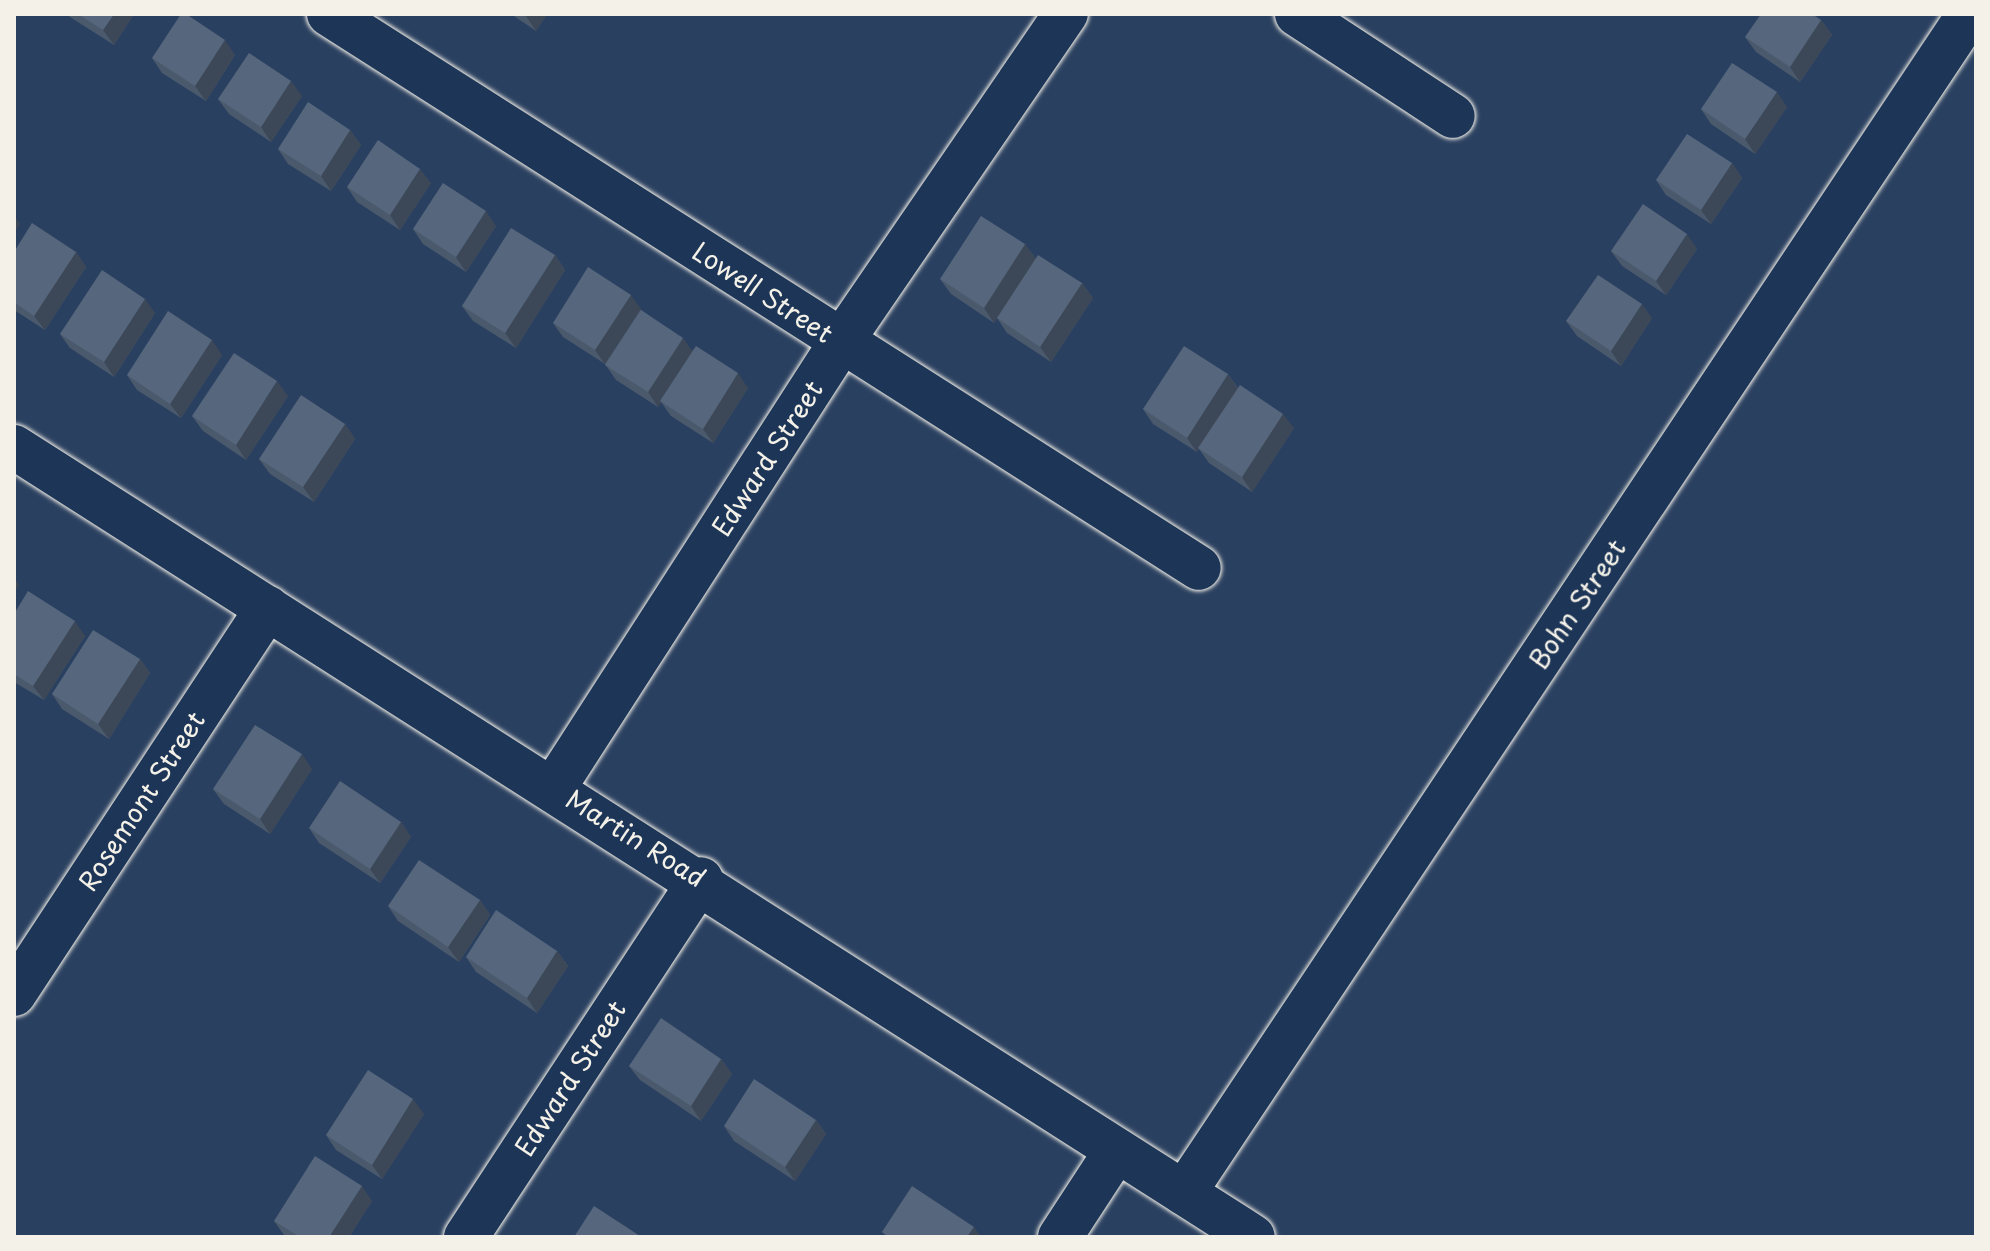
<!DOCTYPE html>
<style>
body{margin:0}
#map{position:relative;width:1990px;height:1251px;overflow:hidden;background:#2a4060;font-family:"Playpen Sans",sans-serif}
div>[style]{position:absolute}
.roads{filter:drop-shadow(0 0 2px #f4f1e8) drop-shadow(0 0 2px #f4f1e8)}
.minor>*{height:44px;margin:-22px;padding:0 22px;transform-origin:22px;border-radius:22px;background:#1d3557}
.wall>*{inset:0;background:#4a596c}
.shaded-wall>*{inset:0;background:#3c4858}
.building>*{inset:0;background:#56677d}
span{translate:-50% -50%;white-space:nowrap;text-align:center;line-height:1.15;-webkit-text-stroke:8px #1d3557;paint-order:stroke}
.street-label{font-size:26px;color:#f4f1e8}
.frame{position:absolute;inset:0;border:16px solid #f4f1e8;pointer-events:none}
</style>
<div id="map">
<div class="roads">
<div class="minor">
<div style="left:329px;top:14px;width:1031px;rotate:32.49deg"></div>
<div style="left:1297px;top:14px;width:186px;rotate:33.2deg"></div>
<div style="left:14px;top:447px;width:1469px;rotate:32.52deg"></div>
<div style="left:555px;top:786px;width:528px;rotate:-57.21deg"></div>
<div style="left:841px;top:342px;width:398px;rotate:-55.6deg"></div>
<div style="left:14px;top:994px;width:462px;rotate:-56.7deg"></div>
<div style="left:1184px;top:1193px;width:1416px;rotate:-56.34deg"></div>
<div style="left:466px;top:1237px;width:428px;rotate:-56.7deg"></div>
<div style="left:1060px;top:1237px;width:103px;rotate:-56.9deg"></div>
</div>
</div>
<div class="wall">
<div style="clip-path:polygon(68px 14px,134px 14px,114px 45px,70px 17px)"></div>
<div style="clip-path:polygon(511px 14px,547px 14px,536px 31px)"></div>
<div style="clip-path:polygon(1821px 20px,1832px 35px,1800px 82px,1756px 52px,1745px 37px)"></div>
<div style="clip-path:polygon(235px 55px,206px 101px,162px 73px,152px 58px)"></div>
<div style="clip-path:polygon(302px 96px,271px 142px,229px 114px,218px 99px)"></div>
<div style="clip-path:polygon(1787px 107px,1755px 154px,1711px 124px,1701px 109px)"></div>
<div style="clip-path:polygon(350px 130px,361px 145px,331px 191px,288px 164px,278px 149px)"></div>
<div style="clip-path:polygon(1732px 163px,1742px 178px,1711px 224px,1666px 195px,1656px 180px)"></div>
<div style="clip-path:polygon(431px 183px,400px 230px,357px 202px,347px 187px)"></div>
<div style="clip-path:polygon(496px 226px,466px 272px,423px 244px,413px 229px)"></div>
<div style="clip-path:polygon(1025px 244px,1036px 259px,1082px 283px,1093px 298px,1051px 362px,1007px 333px,997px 318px,994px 323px,951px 294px,940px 279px)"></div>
<div style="clip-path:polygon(1697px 249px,1666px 295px,1622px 266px,1611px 251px)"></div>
<div style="clip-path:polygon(14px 252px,76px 252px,86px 267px,45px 330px,14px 310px)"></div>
<div style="clip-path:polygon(555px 255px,565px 270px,516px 348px,473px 321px,462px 306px)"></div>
<div style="clip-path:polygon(641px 310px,693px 351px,748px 388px,713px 443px,671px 416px,661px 402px,658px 407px,616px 380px,605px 364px,563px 337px,553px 323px)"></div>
<div style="clip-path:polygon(155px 313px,114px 377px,70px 348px,60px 334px)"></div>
<div style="clip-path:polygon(1652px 318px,1621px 366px,1577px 336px,1566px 321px)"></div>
<div style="clip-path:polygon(222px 355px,181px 418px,137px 390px,127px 375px)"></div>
<div style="clip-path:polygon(1228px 374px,1238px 388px,1294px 428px,1252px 492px,1209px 463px,1199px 449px,1197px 452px,1153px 424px,1143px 409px)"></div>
<div style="clip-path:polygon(288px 396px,246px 460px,203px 431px,192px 416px)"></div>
<div style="clip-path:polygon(345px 424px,355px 439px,314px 502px,270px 474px,259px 459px)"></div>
<div style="clip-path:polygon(14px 614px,85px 636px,44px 700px,14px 682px)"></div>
<div style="clip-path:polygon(140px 659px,150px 673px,109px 739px,62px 709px,52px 694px)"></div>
<div style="clip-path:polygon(312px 769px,270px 834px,224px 804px,213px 789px)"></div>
<div style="clip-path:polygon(401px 822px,411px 837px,380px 883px,319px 843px,309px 828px)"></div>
<div style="clip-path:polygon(480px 900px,490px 915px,459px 962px,398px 921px,388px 906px)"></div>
<div style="clip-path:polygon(557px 951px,568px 966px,537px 1013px,476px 972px,466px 957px)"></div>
<div style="clip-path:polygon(721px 1059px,732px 1074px,701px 1121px,640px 1080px,629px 1066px)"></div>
<div style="clip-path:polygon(424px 1114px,382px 1179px,336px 1150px,326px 1135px)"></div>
<div style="clip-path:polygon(816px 1120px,826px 1134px,795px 1181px,734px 1141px,724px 1126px)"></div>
<div style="clip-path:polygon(372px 1201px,349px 1237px,287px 1237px,284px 1235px,274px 1221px)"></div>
</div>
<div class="shaded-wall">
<div style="clip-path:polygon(114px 14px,134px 14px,114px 45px,103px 30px)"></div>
<div style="clip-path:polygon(527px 14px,547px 14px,536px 31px,526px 16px)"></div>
<div style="clip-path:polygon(1821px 20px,1832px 35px,1800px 82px,1790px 67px)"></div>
<div style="clip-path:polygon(225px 40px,235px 55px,206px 101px,195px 86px)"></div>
<div style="clip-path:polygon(291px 81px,302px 96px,271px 142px,261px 127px)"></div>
<div style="clip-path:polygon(1777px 92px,1787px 107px,1755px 154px,1745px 139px)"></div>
<div style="clip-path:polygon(350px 130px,361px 145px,331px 191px,321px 176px)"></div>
<div style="clip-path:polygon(1732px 163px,1742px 178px,1711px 224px,1701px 210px)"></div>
<div style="clip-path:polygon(420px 169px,431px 183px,400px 230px,390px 215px)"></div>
<div style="clip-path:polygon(486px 211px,496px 226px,466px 272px,456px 257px)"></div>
<div style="clip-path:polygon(14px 216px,20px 224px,14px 233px)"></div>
<div style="clip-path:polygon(1687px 234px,1697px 249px,1666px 295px,1656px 281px)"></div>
<div style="clip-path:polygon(1025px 244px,1036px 259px,994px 323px,984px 308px)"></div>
<div style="clip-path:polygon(76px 252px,86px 267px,45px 330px,34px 316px)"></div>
<div style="clip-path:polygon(555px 255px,565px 270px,516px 348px,505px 333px)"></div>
<div style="clip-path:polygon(1082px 283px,1093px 298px,1051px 362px,1040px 347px)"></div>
<div style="clip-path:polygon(631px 295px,641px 309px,605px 364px,595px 350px)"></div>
<div style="clip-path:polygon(145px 299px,155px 313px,114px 377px,104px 362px)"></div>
<div style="clip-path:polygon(1642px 304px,1652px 318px,1621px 366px,1611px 351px)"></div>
<div style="clip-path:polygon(683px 338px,693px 352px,658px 407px,648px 392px)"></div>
<div style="clip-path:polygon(212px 340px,222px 355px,181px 418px,170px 404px)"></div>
<div style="clip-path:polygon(738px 373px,748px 388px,713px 443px,703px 429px)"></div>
<div style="clip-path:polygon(1228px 374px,1238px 389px,1197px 452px,1187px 438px)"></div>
<div style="clip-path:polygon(277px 381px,288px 396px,246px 460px,236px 445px)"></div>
<div style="clip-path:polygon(1283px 414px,1294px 428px,1252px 492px,1242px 477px)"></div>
<div style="clip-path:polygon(345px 424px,355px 439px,314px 502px,303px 487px)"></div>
<div style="clip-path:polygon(14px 577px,19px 585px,14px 593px)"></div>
<div style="clip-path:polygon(75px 621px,85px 636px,44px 700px,33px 686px)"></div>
<div style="clip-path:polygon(140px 659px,150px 673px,109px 739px,98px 724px)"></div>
<div style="clip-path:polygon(302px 754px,312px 769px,270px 834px,260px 819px)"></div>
<div style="clip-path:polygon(401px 822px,411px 837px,380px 883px,370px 869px)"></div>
<div style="clip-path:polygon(480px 900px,490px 915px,459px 962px,448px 947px)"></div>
<div style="clip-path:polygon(557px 951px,568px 966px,537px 1013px,527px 998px)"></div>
<div style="clip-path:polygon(721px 1059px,732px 1074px,701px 1121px,691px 1106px)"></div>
<div style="clip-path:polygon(413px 1099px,424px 1114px,382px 1179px,372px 1165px)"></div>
<div style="clip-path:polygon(816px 1120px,826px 1134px,795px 1181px,785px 1167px)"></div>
<div style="clip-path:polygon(362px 1186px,372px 1201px,349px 1237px,329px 1237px)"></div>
<div style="clip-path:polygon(974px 1227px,981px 1237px,967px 1237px)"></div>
</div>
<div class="building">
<div style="clip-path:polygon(78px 14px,114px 14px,103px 30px)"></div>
<div style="clip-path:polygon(181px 14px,186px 14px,225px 40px,195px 86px,152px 58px)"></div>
<div style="clip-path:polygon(1761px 14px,1812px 14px,1821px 20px,1790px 67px,1745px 37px)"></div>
<div style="clip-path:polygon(249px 53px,291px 81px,261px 127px,218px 99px)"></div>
<div style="clip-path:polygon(1732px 63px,1777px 92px,1745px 139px,1701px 109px)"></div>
<div style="clip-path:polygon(308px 102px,350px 130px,321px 176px,278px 149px)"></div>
<div style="clip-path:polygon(1687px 134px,1732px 163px,1701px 210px,1656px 180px)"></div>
<div style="clip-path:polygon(378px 140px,420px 169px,390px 215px,347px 187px)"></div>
<div style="clip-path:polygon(443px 183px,486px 211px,456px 257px,413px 229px)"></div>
<div style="clip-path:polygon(1643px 204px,1687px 234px,1656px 281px,1611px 251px)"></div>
<div style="clip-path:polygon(981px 216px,1025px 244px,984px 308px,940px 279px)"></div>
<div style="clip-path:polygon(32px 223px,76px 252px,34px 316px,14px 302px,14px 252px)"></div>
<div style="clip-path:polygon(511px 228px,555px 255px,505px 333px,462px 306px)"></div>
<div style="clip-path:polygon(1038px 255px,1082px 283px,1040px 347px,997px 318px)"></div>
<div style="clip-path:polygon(588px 267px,631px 295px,595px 350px,553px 323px)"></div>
<div style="clip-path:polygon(102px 270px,145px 299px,104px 362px,60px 334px)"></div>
<div style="clip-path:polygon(1598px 275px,1642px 304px,1611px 351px,1566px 321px)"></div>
<div style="clip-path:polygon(641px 310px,683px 338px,648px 392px,605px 365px)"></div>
<div style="clip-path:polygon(168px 311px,212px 340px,170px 404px,127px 375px)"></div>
<div style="clip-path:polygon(696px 346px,738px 373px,703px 429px,660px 401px)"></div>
<div style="clip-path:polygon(1184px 346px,1228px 374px,1187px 438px,1143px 409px)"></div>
<div style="clip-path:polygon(234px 353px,277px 381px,236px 445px,192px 416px)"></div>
<div style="clip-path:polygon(1240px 385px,1283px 414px,1242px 477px,1198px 448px)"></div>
<div style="clip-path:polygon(301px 395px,345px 424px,303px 487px,259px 459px)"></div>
<div style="clip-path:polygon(28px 591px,75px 621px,33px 686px,14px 674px,14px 614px)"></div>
<div style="clip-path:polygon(93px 630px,140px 659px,98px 724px,52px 694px)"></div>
<div style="clip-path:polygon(255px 725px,302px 754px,260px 819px,213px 789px)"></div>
<div style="clip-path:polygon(340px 781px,401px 822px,370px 869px,309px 828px)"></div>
<div style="clip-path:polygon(419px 860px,480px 900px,448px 947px,388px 906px)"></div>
<div style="clip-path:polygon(496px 910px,557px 951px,527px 998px,466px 957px)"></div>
<div style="clip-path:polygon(661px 1018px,721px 1059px,691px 1106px,629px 1066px)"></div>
<div style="clip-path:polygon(368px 1070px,413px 1099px,372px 1165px,326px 1135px)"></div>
<div style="clip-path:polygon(754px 1079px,816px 1120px,785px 1167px,724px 1126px)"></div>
<div style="clip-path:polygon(315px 1156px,362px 1186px,329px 1237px,300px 1237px,274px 1221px)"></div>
<div style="clip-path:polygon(912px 1186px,974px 1227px,967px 1237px,888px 1237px,882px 1232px)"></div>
<div style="clip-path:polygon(594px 1206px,640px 1236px,639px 1237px,574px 1237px)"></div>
</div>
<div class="street-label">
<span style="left:763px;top:292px;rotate:33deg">Lowell Street</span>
<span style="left:767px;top:458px;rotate:-57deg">Edward Street</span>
<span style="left:1577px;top:604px;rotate:-56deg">Bohn Street</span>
<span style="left:141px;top:801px;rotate:-57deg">Rosemont Street</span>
<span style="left:636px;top:838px;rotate:32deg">Martin Road</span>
<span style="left:570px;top:1078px;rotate:-57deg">Edward Street</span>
</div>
<div class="frame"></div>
</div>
